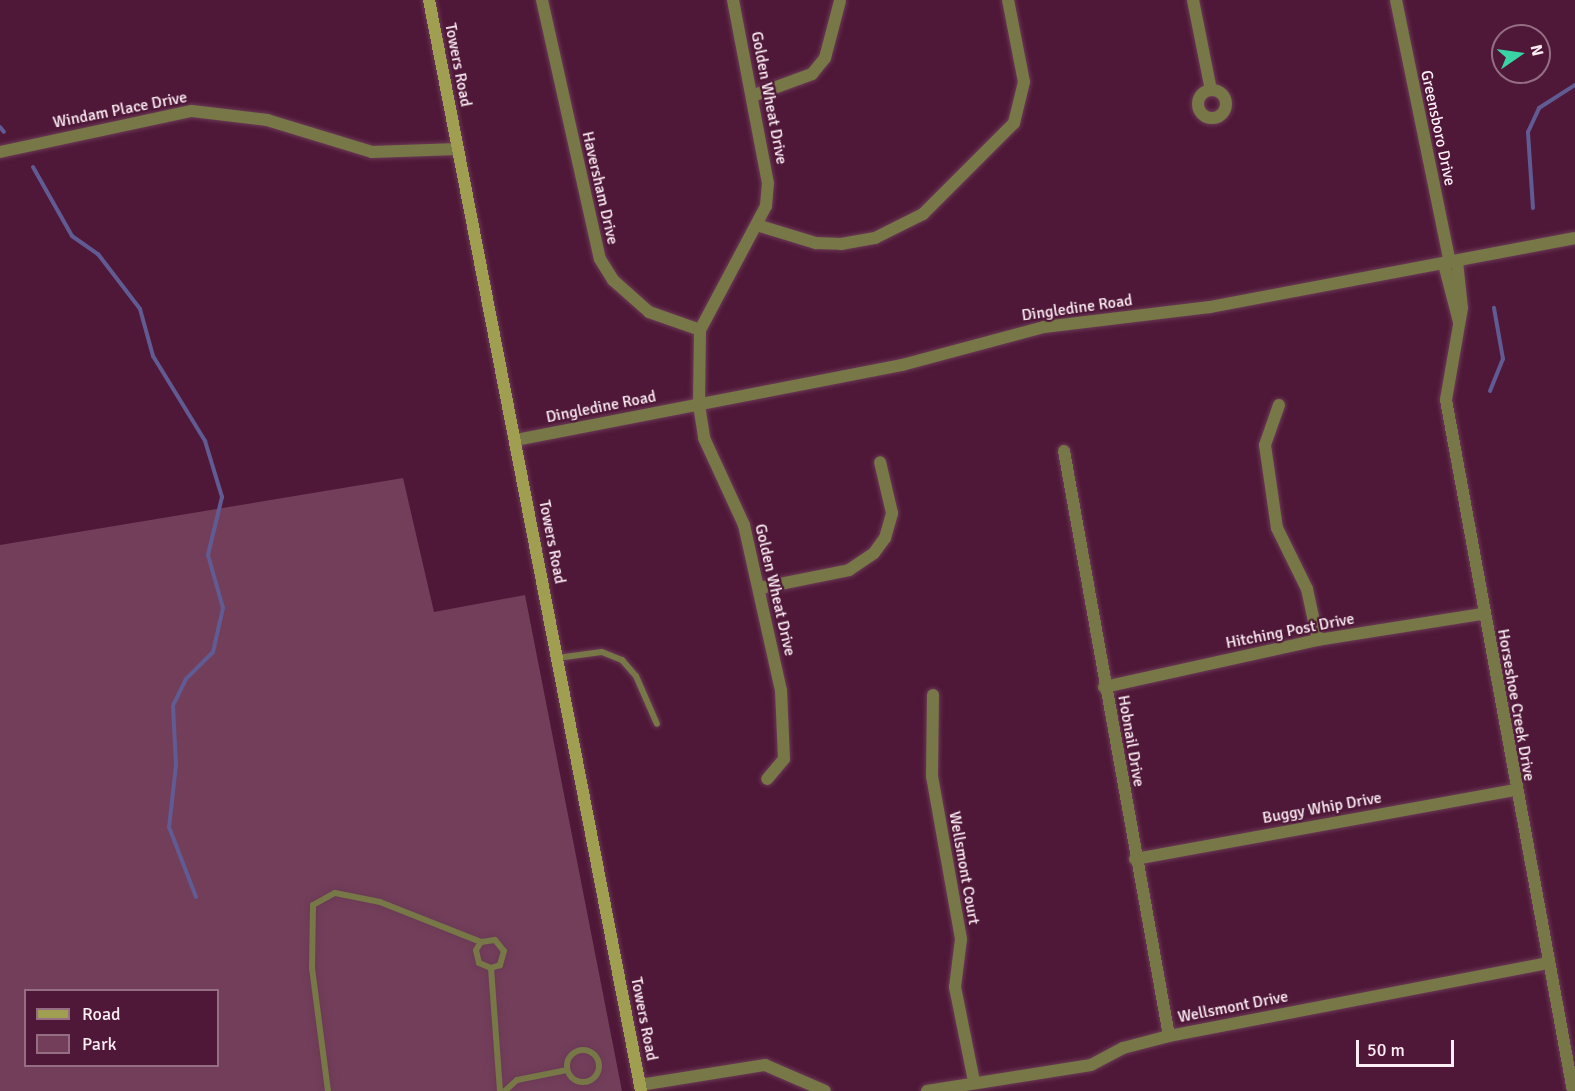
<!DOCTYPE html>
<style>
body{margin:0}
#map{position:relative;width:1575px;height:1091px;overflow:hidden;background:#4f1838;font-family:Signika,sans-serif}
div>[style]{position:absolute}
.green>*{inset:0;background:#723e5a}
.stream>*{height:4px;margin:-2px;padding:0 2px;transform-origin:2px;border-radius:2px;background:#615b93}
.roads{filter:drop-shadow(0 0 2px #6b3a56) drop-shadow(0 0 2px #6b3a56)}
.service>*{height:6px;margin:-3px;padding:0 3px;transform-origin:3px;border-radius:3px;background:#777747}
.service>.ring{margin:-3px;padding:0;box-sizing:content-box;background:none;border:6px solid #777747;border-radius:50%}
.minor>*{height:12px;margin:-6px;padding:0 6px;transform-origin:6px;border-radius:6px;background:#777747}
.minor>.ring{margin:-6px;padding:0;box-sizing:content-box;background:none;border:12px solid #777747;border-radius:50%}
.tertiary>*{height:12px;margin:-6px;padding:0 6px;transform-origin:6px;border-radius:6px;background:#777747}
.secondary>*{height:12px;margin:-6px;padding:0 6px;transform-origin:6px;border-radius:6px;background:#a09e50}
span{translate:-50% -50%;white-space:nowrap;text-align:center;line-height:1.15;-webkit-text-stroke:4.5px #4f1838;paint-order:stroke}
.street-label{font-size:16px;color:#fdeef5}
.legend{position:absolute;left:24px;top:989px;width:195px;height:78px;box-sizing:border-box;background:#4f1838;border:2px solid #956e84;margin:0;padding:8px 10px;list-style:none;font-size:18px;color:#fdeef5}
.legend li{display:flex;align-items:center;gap:12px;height:30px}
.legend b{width:30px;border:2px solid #956e84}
.north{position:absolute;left:1491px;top:24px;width:60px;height:60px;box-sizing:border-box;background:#4f1838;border:2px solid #956e84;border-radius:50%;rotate:77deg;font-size:16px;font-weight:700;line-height:24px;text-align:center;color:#fdeef5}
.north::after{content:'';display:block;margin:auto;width:21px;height:27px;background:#39d4a5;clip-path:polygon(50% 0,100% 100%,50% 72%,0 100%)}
.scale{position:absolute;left:1356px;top:1040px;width:98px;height:27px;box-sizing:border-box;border:3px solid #fdeef5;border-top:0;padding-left:8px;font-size:18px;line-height:21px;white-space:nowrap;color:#fdeef5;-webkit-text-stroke:4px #4f1838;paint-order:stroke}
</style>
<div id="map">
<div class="green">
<div style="clip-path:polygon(evenodd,403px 478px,434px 612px,525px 595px,622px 1091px,0 1091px,0 545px,403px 478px,26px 990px,218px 990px,218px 1066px,26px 1066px,26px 990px)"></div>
</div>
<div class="stream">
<div style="left:0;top:127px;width:6px;rotate:51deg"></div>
<div style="left:33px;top:167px;width:79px;rotate:60.5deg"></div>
<div style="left:72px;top:236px;width:32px;rotate:35deg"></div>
<div style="left:98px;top:254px;width:69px;rotate:52.6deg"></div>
<div style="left:140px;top:309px;width:49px;rotate:74.5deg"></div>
<div style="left:153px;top:356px;width:100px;rotate:58.5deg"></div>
<div style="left:205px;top:441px;width:59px;rotate:73.1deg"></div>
<div style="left:222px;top:497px;width:60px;rotate:103.6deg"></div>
<div style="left:208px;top:555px;width:55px;rotate:74.2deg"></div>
<div style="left:223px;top:608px;width:45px;rotate:102.8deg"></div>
<div style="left:213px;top:652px;width:38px;rotate:135deg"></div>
<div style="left:186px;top:679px;width:30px;rotate:116deg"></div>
<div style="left:173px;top:706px;width:59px;rotate:87.1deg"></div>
<div style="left:176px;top:765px;width:62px;rotate:96.4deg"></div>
<div style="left:169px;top:827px;width:75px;rotate:68.9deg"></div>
<div style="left:1533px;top:208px;width:76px;rotate:-93.8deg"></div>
<div style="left:1528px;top:132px;width:26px;rotate:-65deg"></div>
<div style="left:1539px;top:108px;width:43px;rotate:-32.6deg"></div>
<div style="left:1490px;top:391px;width:35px;rotate:-68deg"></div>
<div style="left:1503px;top:359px;width:52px;rotate:-100deg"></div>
</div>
<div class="roads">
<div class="service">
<div style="left:557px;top:658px;width:45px;rotate:-7.6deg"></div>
<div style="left:602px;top:652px;width:22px;rotate:22deg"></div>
<div style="left:622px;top:660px;width:21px;rotate:49deg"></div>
<div style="left:636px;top:676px;width:52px;rotate:66.4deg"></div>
<div style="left:491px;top:968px;width:123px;rotate:85.8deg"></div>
<div class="ring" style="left:567px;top:1050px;width:26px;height:26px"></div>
<div style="left:328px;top:1091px;width:124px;rotate:-97.4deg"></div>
<div style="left:312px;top:968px;width:63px;rotate:-89.1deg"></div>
<div style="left:313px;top:905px;width:25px;rotate:-29deg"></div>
<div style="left:335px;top:893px;width:46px;rotate:11.3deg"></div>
<div style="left:380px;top:902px;width:109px;rotate:21.6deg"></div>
<div style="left:481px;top:942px;width:14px;rotate:-8deg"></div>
<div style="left:495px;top:940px;width:14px;rotate:51deg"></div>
<div style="left:504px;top:951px;width:15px;rotate:106deg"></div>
<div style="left:500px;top:965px;width:9px;rotate:162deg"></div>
<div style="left:491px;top:968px;width:13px;rotate:-157deg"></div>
<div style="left:479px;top:963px;width:13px;rotate:-103deg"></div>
<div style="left:476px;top:950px;width:9px;rotate:-58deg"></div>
<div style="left:505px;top:1091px;width:16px;rotate:-43deg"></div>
<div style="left:517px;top:1080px;width:51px;rotate:-11.3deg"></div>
</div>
<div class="minor">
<div style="left:542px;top:0;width:265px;rotate:77.4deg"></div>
<div style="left:600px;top:259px;width:25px;rotate:58deg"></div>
<div style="left:613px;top:280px;width:48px;rotate:41.6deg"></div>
<div style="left:649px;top:312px;width:54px;rotate:19.4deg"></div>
<div style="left:733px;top:0;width:186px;rotate:79.2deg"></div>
<div style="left:768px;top:183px;width:23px;rotate:95deg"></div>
<div style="left:766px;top:206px;width:140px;rotate:118deg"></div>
<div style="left:700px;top:330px;width:75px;rotate:90.8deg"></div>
<div style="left:699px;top:405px;width:33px;rotate:81deg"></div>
<div style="left:704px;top:438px;width:96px;rotate:65.3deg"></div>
<div style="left:744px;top:525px;width:169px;rotate:77.4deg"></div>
<div style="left:781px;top:690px;width:69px;rotate:87.5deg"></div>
<div style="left:784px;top:759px;width:26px;rotate:130deg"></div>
<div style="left:1193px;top:0;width:92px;rotate:78.7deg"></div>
<div style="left:1396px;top:0;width:268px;rotate:78.4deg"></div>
<div class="ring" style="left:1198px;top:90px;width:16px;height:16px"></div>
<div style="left:752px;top:96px;width:64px;rotate:-20.1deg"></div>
<div style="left:812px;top:74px;width:21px;rotate:-51deg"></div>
<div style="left:825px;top:58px;width:59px;rotate:-75.3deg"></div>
<div style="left:0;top:152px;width:196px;rotate:-12.1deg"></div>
<div style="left:192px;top:111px;width:76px;rotate:6.8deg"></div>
<div style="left:267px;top:120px;width:110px;rotate:16.9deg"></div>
<div style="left:372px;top:152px;width:86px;rotate:-2deg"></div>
<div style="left:760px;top:226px;width:59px;rotate:16.9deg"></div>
<div style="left:816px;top:243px;width:25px;rotate:2deg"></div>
<div style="left:841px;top:244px;width:35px;rotate:-10deg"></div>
<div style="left:875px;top:238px;width:54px;rotate:-26.6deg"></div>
<div style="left:923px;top:214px;width:129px;rotate:-45deg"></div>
<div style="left:1014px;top:123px;width:42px;rotate:-76.3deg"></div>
<div style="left:1024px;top:82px;width:84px;rotate:-101deg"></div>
<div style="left:1457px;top:262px;width:46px;rotate:83.8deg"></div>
<div style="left:1462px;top:308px;width:93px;rotate:99.9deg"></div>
<div style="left:1446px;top:400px;width:703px;rotate:79.59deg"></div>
<div style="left:1444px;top:264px;width:60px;rotate:75.5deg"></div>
<div style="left:1279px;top:405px;width:42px;rotate:109.3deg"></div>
<div style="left:1265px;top:445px;width:84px;rotate:81.8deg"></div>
<div style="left:1277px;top:528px;width:68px;rotate:63.8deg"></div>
<div style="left:1307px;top:589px;width:52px;rotate:77.8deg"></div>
<div style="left:1064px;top:451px;width:594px;rotate:79.82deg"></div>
<div style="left:760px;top:588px;width:91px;rotate:-11.4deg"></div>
<div style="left:849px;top:570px;width:30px;rotate:-34deg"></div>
<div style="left:874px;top:553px;width:19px;rotate:-54deg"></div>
<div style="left:885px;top:538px;width:26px;rotate:-74deg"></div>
<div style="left:892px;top:513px;width:52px;rotate:-103.2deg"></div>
<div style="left:1104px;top:687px;width:219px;rotate:-12.4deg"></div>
<div style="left:1318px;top:640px;width:167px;rotate:-9deg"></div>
<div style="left:933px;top:695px;width:81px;rotate:90.7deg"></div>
<div style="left:932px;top:776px;width:166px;rotate:79.9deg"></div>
<div style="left:961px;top:939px;width:48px;rotate:97.1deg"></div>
<div style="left:955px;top:987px;width:96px;rotate:78.6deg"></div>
<div style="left:1135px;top:859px;width:385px;rotate:-10.3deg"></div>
<div style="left:640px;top:1085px;width:127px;rotate:-9.1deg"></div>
<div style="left:765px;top:1065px;width:65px;rotate:23.4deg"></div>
<div style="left:927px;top:1091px;width:166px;rotate:-9deg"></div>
<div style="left:1091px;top:1065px;width:36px;rotate:-28deg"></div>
<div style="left:1123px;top:1048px;width:48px;rotate:-14.6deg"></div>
<div style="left:1169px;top:1036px;width:386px;rotate:-10.9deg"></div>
</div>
<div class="tertiary">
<div style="left:516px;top:440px;width:393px;rotate:-11deg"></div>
<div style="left:902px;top:365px;width:147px;rotate:-15deg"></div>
<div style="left:1044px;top:327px;width:167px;rotate:-6.9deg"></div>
<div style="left:1210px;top:307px;width:371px;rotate:-10.7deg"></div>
</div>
<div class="secondary">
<div style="left:429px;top:0;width:1111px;rotate:79deg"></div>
</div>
</div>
<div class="street-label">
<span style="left:458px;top:65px;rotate:79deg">Towers Road</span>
<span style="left:769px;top:98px;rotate:79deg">Golden Wheat Drive</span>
<span style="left:120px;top:110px;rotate:-11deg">Windam Place Drive</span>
<span style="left:1438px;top:128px;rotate:78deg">Greensboro Drive</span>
<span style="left:600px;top:188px;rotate:77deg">Haversham Drive</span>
<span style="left:1077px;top:308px;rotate:-8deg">Dingledine Road</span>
<span style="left:601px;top:407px;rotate:-11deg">Dingledine Road</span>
<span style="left:552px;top:542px;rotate:79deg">Towers Road</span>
<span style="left:775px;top:590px;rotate:77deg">Golden Wheat Drive</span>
<span style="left:1290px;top:631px;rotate:-11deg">Hitching Post Drive</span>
<span style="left:1516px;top:705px;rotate:80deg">Horseshoe Creek Drive</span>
<span style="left:1131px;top:741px;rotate:80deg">Hobnail Drive</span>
<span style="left:1322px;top:808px;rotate:-10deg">Buggy Whip Drive</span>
<span style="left:964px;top:868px;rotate:80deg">Wellsmont Court</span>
<span style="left:1233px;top:1007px;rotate:-11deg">Wellsmont Drive</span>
<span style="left:644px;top:1019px;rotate:79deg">Towers Road</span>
</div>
<ul class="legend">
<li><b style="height:8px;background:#a09e50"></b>Road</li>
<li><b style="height:16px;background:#723e5a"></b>Park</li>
</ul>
<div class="north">N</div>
<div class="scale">50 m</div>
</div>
